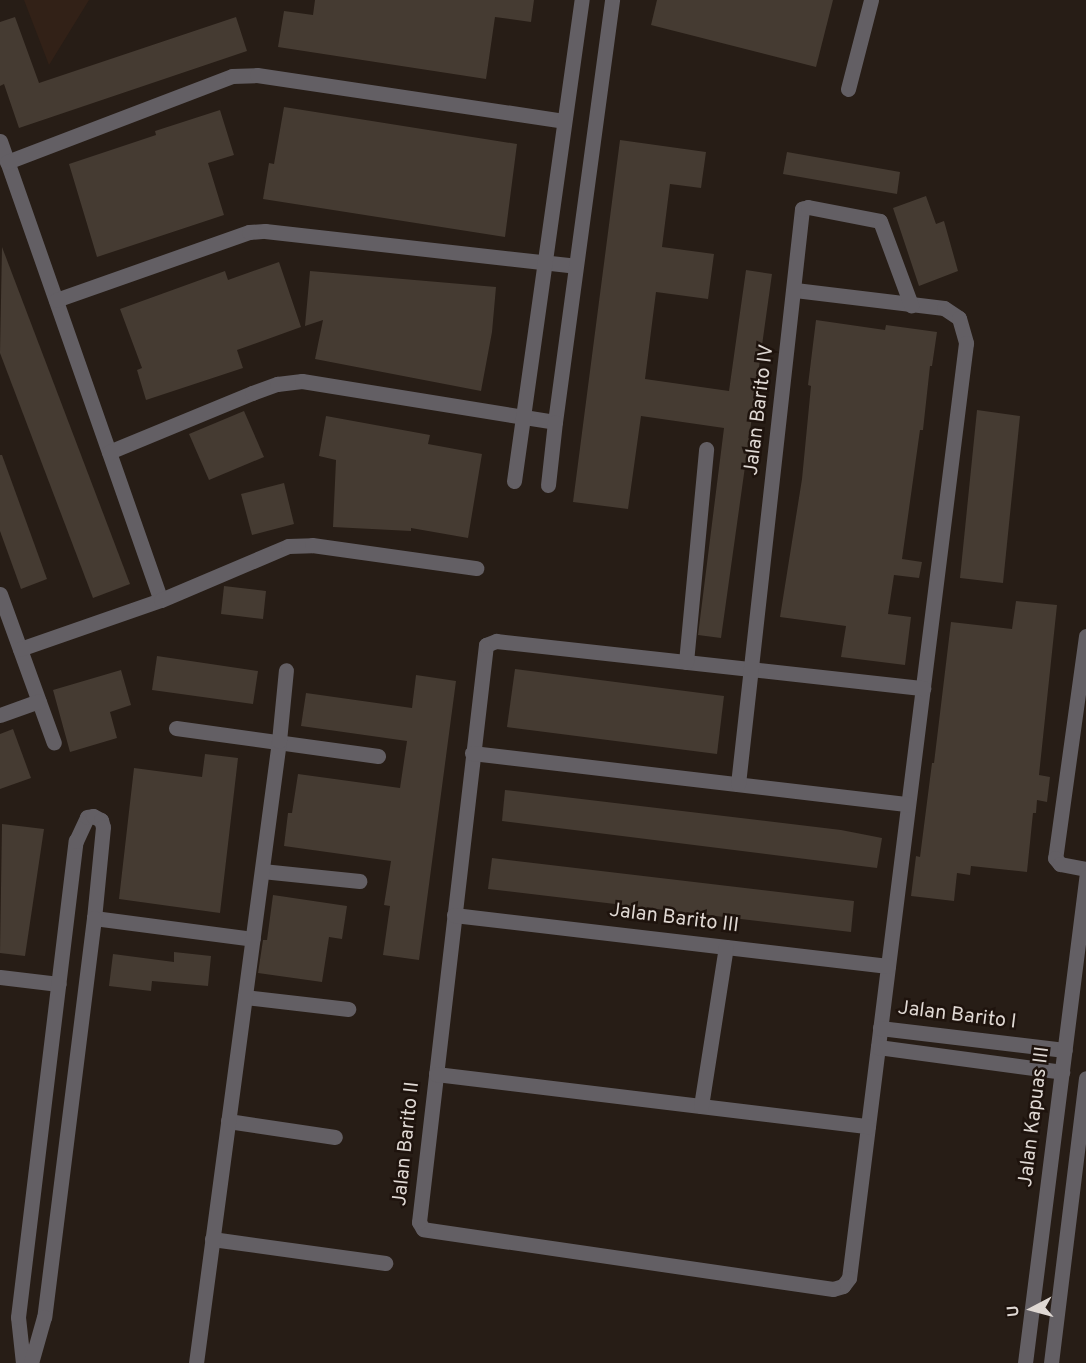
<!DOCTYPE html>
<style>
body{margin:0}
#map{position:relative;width:1086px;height:1363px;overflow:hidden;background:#271d16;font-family:Overpass,sans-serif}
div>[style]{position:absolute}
.built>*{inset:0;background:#322117}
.building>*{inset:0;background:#453b32}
.minor>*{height:15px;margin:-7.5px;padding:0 7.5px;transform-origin:7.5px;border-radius:7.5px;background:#635f64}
span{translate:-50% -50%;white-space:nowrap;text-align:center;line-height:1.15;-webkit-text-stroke:5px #1e130d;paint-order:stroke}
.street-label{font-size:20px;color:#dfd8d3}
.north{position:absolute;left:1002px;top:1279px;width:60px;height:60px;-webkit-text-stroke:4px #1e130d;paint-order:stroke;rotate:264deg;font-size:16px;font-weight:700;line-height:24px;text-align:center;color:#dfd8d3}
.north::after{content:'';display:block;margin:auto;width:21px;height:27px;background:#dfd8d3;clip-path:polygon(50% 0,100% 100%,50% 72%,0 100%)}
</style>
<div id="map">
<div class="built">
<div style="clip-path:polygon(24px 0,89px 0,49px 65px)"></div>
</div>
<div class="building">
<div style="clip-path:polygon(315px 0,534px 0,531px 22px,495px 17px,486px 79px,278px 47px,284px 11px,313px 15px)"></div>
<div style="clip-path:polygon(657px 0,833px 0,816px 67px,651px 25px)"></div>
<div style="clip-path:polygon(15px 17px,39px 83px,236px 17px,247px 51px,19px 128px,4px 84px,0 86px,0 22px)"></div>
<div style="clip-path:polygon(284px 107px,517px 144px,505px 237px,263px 199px,269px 163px,274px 164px)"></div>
<div style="clip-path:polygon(220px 110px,234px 155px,208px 163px,224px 215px,97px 257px,69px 164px,156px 135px,155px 131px)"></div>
<div style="clip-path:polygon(620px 140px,706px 152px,701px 188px,670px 184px,662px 247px,714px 254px,708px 299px,656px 292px,645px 379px,729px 391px,746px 270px,772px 274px,721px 638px,698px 635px,724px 428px,641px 416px,628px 509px,573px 502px)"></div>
<div style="clip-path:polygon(787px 152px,900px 172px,897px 194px,783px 174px)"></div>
<div style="clip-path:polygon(926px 196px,936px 224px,944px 221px,958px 271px,919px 286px,893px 208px)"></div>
<div style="clip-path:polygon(2px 247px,130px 584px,93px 598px,0 353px)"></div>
<div style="clip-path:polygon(279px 262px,301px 327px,237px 350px,243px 368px,146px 400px,137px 370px,142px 368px,120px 309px,225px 271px,228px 280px)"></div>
<div style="clip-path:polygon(310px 271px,496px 287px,492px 332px,481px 391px,315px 359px,323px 320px,305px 326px)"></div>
<div style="clip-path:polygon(816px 320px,885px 330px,886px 325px,937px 332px,932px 366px,930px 366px,923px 430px,920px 430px,902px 559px,922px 562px,919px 578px,894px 575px,888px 614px,911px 617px,905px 665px,841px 657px,846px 626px,780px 617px,802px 479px,811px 386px,808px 385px)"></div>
<div style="clip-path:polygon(977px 410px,1020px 416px,1003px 583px,960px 578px)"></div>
<div style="clip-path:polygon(244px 411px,264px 457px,209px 480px,189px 434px)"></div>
<div style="clip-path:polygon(326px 416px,430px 435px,428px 444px,482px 454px,468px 538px,411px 528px,411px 531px,333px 527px,336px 460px,319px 456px)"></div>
<div style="clip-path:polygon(0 455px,2px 455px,47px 579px,21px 589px,0 531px)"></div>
<div style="clip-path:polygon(284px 483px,294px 524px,252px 535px,241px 494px)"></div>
<div style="clip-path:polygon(224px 586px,266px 591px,263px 619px,221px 614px)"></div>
<div style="clip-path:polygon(1016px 601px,1057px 605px,1039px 775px,1050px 777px,1047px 802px,1037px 800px,1036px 813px,1033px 813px,1027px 872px,971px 866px,970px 875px,957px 873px,954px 901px,911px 896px,916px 856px,920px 857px,932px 763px,934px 763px,951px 622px,1012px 629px)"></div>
<div style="clip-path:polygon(157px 656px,258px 671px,253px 704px,152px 690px)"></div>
<div style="clip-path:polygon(515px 669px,724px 696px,717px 754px,507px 727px)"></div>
<div style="clip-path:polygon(121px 670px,131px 705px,110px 712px,117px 738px,70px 752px,53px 690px)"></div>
<div style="clip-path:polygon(416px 675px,456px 681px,419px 960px,383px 955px,390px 906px,384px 905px,391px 861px,284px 846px,288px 813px,292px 813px,298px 774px,400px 788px,407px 741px,301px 726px,306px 693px,412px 708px)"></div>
<div style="clip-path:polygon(13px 729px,31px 778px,0 789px,0 734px)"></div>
<div style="clip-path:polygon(205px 754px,238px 758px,220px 913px,119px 899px,134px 768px,202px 777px)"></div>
<div style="clip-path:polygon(505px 790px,841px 830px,882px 838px,877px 868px,502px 821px)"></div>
<div style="clip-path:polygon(2px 824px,44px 829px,25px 956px,0 953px)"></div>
<div style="clip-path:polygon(492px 858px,854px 901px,851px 932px,488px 889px)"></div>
<div style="clip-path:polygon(273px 895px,347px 906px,342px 939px,329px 937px,322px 982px,258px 973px,263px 940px,267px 940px)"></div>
<div style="clip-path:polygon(174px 952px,211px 956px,208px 986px,152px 981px,151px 991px,109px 986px,113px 954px,174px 962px)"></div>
</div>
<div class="minor">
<div style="left:848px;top:89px;width:92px;rotate:-75.5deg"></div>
<div style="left:0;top:141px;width:486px;rotate:70.7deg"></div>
<div style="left:7px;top:162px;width:241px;rotate:-20.9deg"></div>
<div style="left:232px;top:76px;width:25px;rotate:-2deg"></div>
<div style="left:257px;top:75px;width:310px;rotate:8.5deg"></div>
<div style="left:795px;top:290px;width:150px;rotate:6.9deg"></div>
<div style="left:944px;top:308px;width:18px;rotate:34deg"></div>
<div style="left:959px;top:318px;width:26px;rotate:74deg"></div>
<div style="left:966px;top:343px;width:942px;rotate:97.13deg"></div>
<div style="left:849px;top:1278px;width:10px;rotate:127deg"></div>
<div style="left:843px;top:1286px;width:10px;rotate:163deg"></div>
<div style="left:833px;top:1289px;width:414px;rotate:-171.7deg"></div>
<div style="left:423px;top:1229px;width:8px;rotate:-120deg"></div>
<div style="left:419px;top:1222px;width:581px;rotate:-83.38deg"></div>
<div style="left:486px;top:645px;width:11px;rotate:-22deg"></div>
<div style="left:496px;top:641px;width:430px;rotate:6.3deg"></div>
<div style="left:56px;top:300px;width:205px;rotate:-19.4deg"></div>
<div style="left:249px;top:232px;width:16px;rotate:-4deg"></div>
<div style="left:265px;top:231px;width:312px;rotate:6.4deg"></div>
<div style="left:109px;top:452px;width:155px;rotate:-22.4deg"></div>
<div style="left:252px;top:393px;width:27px;rotate:-20deg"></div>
<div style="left:277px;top:384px;width:25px;rotate:-7deg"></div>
<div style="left:302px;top:381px;width:256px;rotate:9.2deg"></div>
<div style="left:555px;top:422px;width:426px;rotate:-82.3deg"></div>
<div style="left:514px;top:481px;width:486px;rotate:-82deg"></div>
<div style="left:548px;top:485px;width:63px;rotate:-83.7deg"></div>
<div style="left:0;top:594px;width:158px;rotate:70.1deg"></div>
<div style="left:1086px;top:636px;width:224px;rotate:97.9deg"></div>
<div style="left:1055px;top:858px;width:8px;rotate:50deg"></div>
<div style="left:1060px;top:864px;width:26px;rotate:11deg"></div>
<div style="left:20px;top:649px;width:149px;rotate:-19.2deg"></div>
<div style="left:161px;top:600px;width:138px;rotate:-23deg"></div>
<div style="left:288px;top:546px;width:24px;rotate:-2deg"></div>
<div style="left:312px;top:545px;width:166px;rotate:8deg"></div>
<div style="left:686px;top:662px;width:214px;rotate:-84.6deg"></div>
<div style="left:0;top:715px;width:41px;rotate:-19.7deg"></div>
<div style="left:176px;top:728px;width:204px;rotate:7.9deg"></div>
<div style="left:472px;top:753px;width:439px;rotate:6.7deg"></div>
<div style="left:738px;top:784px;width:579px;rotate:-83.65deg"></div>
<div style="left:802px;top:209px;width:6px;rotate:-18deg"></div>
<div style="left:808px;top:207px;width:73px;rotate:11deg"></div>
<div style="left:880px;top:221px;width:90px;rotate:69.7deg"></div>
<div style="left:262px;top:871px;width:98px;rotate:5.9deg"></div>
<div style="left:454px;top:915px;width:437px;rotate:6.7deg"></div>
<div style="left:94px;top:918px;width:160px;rotate:7.5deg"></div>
<div style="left:0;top:977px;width:59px;rotate:6.8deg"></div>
<div style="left:245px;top:997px;width:104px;rotate:6.6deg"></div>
<div style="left:880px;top:1028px;width:186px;rotate:6.8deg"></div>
<div style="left:878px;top:1047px;width:186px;rotate:7.7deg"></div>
<div style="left:436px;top:1074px;width:435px;rotate:6.9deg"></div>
<div style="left:701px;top:1106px;width:161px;rotate:-81.1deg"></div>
<div style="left:228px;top:1121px;width:108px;rotate:8.5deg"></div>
<div style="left:212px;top:1239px;width:175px;rotate:7.9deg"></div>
<div style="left:23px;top:1363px;width:46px;rotate:-96.2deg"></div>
<div style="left:18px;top:1317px;width:480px;rotate:-83.1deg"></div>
<div style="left:76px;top:841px;width:26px;rotate:-65deg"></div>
<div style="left:87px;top:817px;width:6px;rotate:-9deg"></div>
<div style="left:93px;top:816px;width:9px;rotate:27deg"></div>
<div style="left:101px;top:820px;width:7px;rotate:74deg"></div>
<div style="left:103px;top:827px;width:91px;rotate:95.6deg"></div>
<div style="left:94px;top:918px;width:402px;rotate:97.1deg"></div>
<div style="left:44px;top:1317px;width:48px;rotate:105.8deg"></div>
<div style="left:196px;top:1363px;width:628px;rotate:-82.4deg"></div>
<div style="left:279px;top:741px;width:71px;rotate:-84.4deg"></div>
<div style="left:1025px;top:1363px;width:490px;rotate:-82.8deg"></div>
<div style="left:1051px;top:1363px;width:287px;rotate:-83deg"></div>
</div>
<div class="street-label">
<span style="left:760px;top:410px;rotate:-83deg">Jalan Barito IV</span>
<span style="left:674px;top:919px;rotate:7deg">Jalan Barito III</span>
<span style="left:957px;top:1016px;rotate:7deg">Jalan Barito I</span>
<span style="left:1035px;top:1117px;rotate:-83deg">Jalan Kapuas III</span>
<span style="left:407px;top:1144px;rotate:-84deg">Jalan Barito II</span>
</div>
<div class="north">U</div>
</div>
